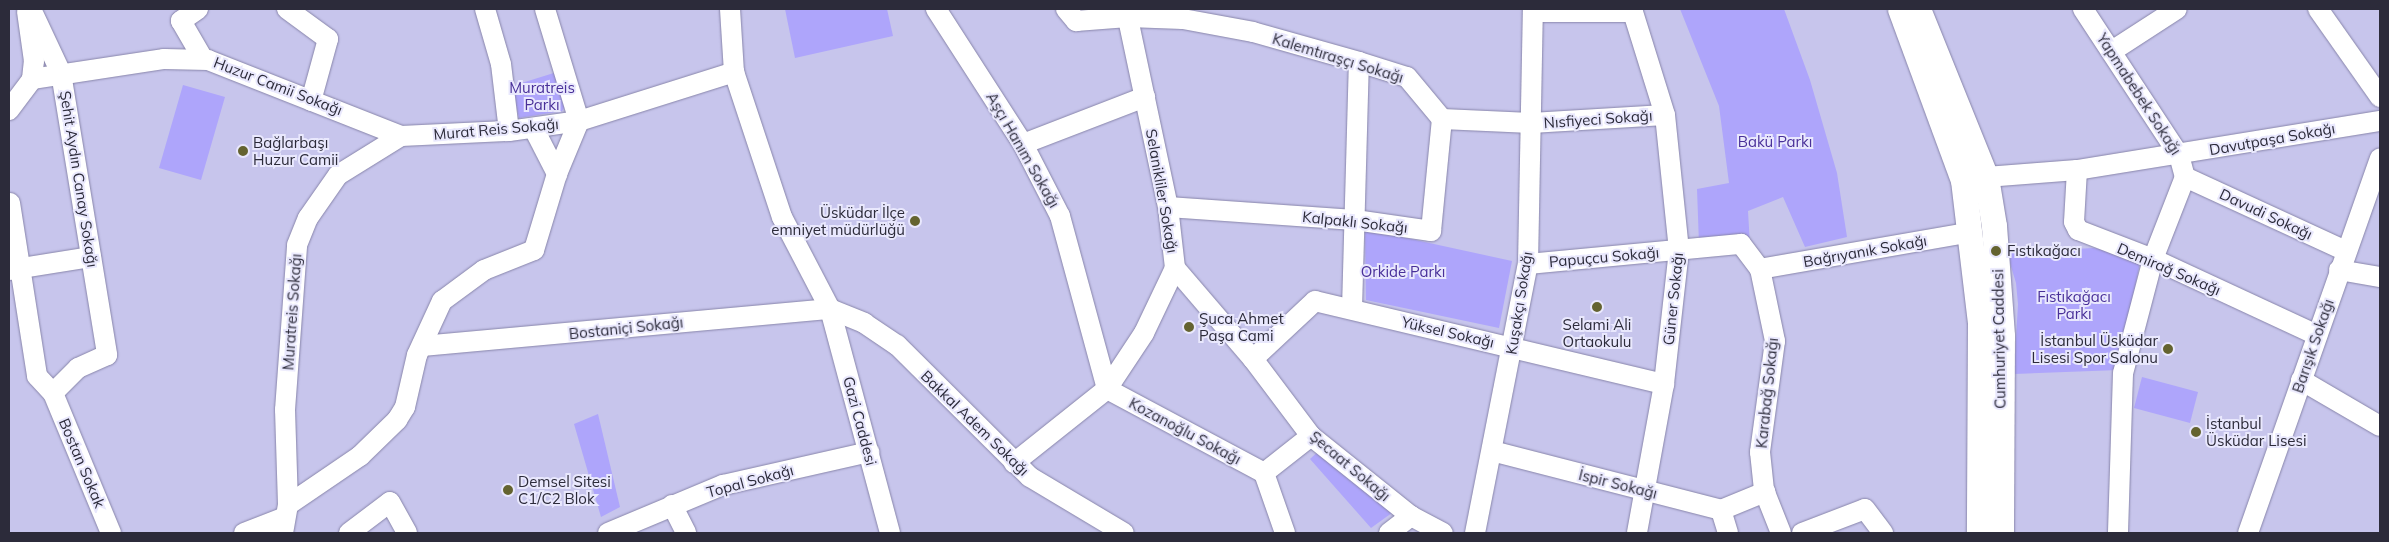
<!DOCTYPE html>
<meta charset="utf-8">
<style>
body{margin:0}
#map{position:relative;width:2389px;height:542px;overflow:hidden;background:#c7c5ec;font-family:Mulish,sans-serif}
div>[style]{position:absolute}
.green>*{inset:0;background:#aea5fb}
.roads{filter:drop-shadow(0 0 1px #8885aa) drop-shadow(0 0 1px #8885aa)}
.minor>*{height:20px;margin:-10px;padding:0 10px;transform-origin:10px;border-radius:10px;background:#fff}
.major>*{height:25px;margin:-12.5px;padding:0 12.5px;transform-origin:12.5px;border-radius:12.5px;background:#fff}
.dots>*{width:14px;height:14px;translate:-50% -50%;box-sizing:border-box;border:2px solid #e9e8fd;border-radius:50%}
span{translate:-50% -50%;white-space:nowrap;text-align:center;line-height:1.15;-webkit-text-stroke:4px #e9e8fd;paint-order:stroke}
.street-label{font-size:15px;color:#2c2b3a}
.park-label{font-size:15px;color:#493099}
.poi-label{font-size:15px;color:#2c2b3a}
.left{translate:0 -50%;text-align:left}
.right{translate:-100% -50%;text-align:right}
.frame{position:absolute;inset:0;border:10px solid #2c2b3a;pointer-events:none}
</style>
<div id="map">
<div class="green">
<div style="clip-path:polygon(785px 9px,887px 9px,893px 36px,795px 58px)"></div>
<div style="clip-path:polygon(1680px 9px,1784px 9px,1810px 80px,1837px 173px,1847px 237px,1805px 247px,1783px 197px,1748px 211px,1750px 245px,1699px 244px,1697px 189px,1729px 183px,1719px 106px)"></div>
<div style="clip-path:polygon(557px 72px,566px 105px,562px 111px,519px 118px,512px 86px)"></div>
<div style="clip-path:polygon(183px 85px,225px 97px,201px 180px,159px 168px)"></div>
<div style="clip-path:polygon(1365px 229px,1512px 261px,1499px 328px,1366px 300px)"></div>
<div style="clip-path:polygon(2093px 248px,2141px 257px,2119px 370px,2014px 374px,2018px 304px,2016px 283px,2007px 253px)"></div>
<div style="clip-path:polygon(2142px 377px,2198px 392px,2190px 423px,2134px 408px)"></div>
<div style="clip-path:polygon(598px 414px,620px 507px,601px 517px,574px 424px)"></div>
<div style="clip-path:polygon(1321px 449px,1396px 510px,1371px 528px,1310px 459px)"></div>
</div>
<div class="roads">
<div class="minor">
<div style="left:31px;top:9px;width:71px;rotate:64.9deg"></div>
<div style="left:61px;top:73px;width:286px;rotate:80.7deg"></div>
<div style="left:107px;top:355px;width:32px;rotate:156deg"></div>
<div style="left:78px;top:368px;width:35px;rotate:135deg"></div>
<div style="left:198px;top:9px;width:21px;rotate:145deg"></div>
<div style="left:181px;top:21px;width:44px;rotate:59.9deg"></div>
<div style="left:287px;top:9px;width:51px;rotate:36.2deg"></div>
<div style="left:328px;top:39px;width:64px;rotate:105.3deg"></div>
<div style="left:485px;top:9px;width:57px;rotate:73.8deg"></div>
<div style="left:501px;top:64px;width:67px;rotate:83.2deg"></div>
<div style="left:730px;top:9px;width:63px;rotate:86.4deg"></div>
<div style="left:734px;top:72px;width:153px;rotate:71.7deg"></div>
<div style="left:782px;top:217px;width:104px;rotate:62.4deg"></div>
<div style="left:830px;top:309px;width:232px;rotate:75deg"></div>
<div style="left:936px;top:9px;width:161px;rotate:57.2deg"></div>
<div style="left:1023px;top:144px;width:81px;rotate:62.8deg"></div>
<div style="left:1060px;top:216px;width:179px;rotate:74.8deg"></div>
<div style="left:1107px;top:389px;width:178px;rotate:28.1deg"></div>
<div style="left:1264px;top:473px;width:60px;rotate:-38.2deg"></div>
<div style="left:1066px;top:9px;width:16px;rotate:50deg"></div>
<div style="left:1076px;top:21px;width:52px;rotate:-4.4deg"></div>
<div style="left:1128px;top:17px;width:55px;rotate:2.1deg"></div>
<div style="left:1183px;top:19px;width:71px;rotate:10.5deg"></div>
<div style="left:1253px;top:32px;width:110px;rotate:15.8deg"></div>
<div style="left:1359px;top:62px;width:50px;rotate:17.4deg"></div>
<div style="left:1407px;top:77px;width:55px;rotate:50.2deg"></div>
<div style="left:1442px;top:119px;width:89px;rotate:2.6deg"></div>
<div style="left:1531px;top:123px;width:134px;rotate:-3.4deg"></div>
<div style="left:1632px;top:9px;width:111px;rotate:72.7deg"></div>
<div style="left:1665px;top:115px;width:136px;rotate:84.1deg"></div>
<div style="left:1679px;top:250px;width:135px;rotate:96.4deg"></div>
<div style="left:1664px;top:384px;width:151px;rotate:100.3deg"></div>
<div style="left:2083px;top:9px;width:175px;rotate:56.7deg"></div>
<div style="left:2179px;top:155px;width:23px;rotate:75deg"></div>
<div style="left:2185px;top:177px;width:88px;rotate:111.3deg"></div>
<div style="left:2153px;top:259px;width:118px;rotate:104.7deg"></div>
<div style="left:2123px;top:373px;width:160px;rotate:91.8deg"></div>
<div style="left:2318px;top:9px;width:108px;rotate:54.8deg"></div>
<div style="left:1533px;top:12px;width:100px"></div>
<div style="left:2112px;top:51px;width:77px;rotate:-32.9deg"></div>
<div style="left:32px;top:79px;width:134px;rotate:-8.6deg"></div>
<div style="left:164px;top:59px;width:44px;rotate:1.3deg"></div>
<div style="left:208px;top:60px;width:207px;rotate:21.5deg"></div>
<div style="left:401px;top:136px;width:108px;rotate:-2.7deg"></div>
<div style="left:509px;top:131px;width:71px;rotate:-8.1deg"></div>
<div style="left:579px;top:121px;width:163px;rotate:-17.5deg"></div>
<div style="left:9px;top:110px;width:39px;rotate:-53deg"></div>
<div style="left:32px;top:79px;width:18px;rotate:-84deg"></div>
<div style="left:34px;top:61px;width:50px;rotate:-98deg"></div>
<div style="left:534px;top:129px;width:51px;rotate:62.9deg"></div>
<div style="left:1023px;top:144px;width:131px;rotate:-21.1deg"></div>
<div style="left:2077px;top:170px;width:52px;rotate:93.3deg"></div>
<div style="left:2074px;top:222px;width:9px;rotate:63deg"></div>
<div style="left:2078px;top:230px;width:80px;rotate:21.1deg"></div>
<div style="left:2153px;top:259px;width:181px;rotate:24.9deg"></div>
<div style="left:1986px;top:177px;width:91px;rotate:-4.4deg"></div>
<div style="left:2077px;top:170px;width:307px;rotate:-9.2deg"></div>
<div style="left:2185px;top:177px;width:177px;rotate:24.7deg"></div>
<div style="left:10px;top:203px;width:175px;rotate:81.1deg"></div>
<div style="left:37px;top:376px;width:23px;rotate:47deg"></div>
<div style="left:53px;top:393px;width:152px;rotate:67.5deg"></div>
<div style="left:1168px;top:207px;width:187px;rotate:4deg"></div>
<div style="left:1355px;top:220px;width:77px;rotate:8.2deg"></div>
<div style="left:1431px;top:231px;width:113px;rotate:-84.4deg"></div>
<div style="left:1528px;top:264px;width:214px;rotate:-5.4deg"></div>
<div style="left:1741px;top:244px;width:31px;rotate:53deg"></div>
<div style="left:1760px;top:269px;width:74px;rotate:78.2deg"></div>
<div style="left:1775px;top:341px;width:112px;rotate:97.7deg"></div>
<div style="left:1760px;top:452px;width:38px;rotate:84deg"></div>
<div style="left:1764px;top:490px;width:46px;rotate:68.4deg"></div>
<div style="left:1175px;top:268px;width:120px;rotate:49.4deg"></div>
<div style="left:1253px;top:359px;width:96px;rotate:53deg"></div>
<div style="left:1311px;top:436px;width:128px;rotate:38.7deg"></div>
<div style="left:1411px;top:516px;width:36px;rotate:28deg"></div>
<div style="left:1760px;top:269px;width:214px;rotate:-9.9deg"></div>
<div style="left:9px;top:270px;width:83px;rotate:-9deg"></div>
<div style="left:2339px;top:270px;width:42px;rotate:9.7deg"></div>
<div style="left:1352px;top:309px;width:247px;rotate:-88.4deg"></div>
<div style="left:422px;top:346px;width:410px;rotate:-5.2deg"></div>
<div style="left:830px;top:309px;width:37px;rotate:22deg"></div>
<div style="left:864px;top:323px;width:40px;rotate:34deg"></div>
<div style="left:897px;top:345px;width:187px;rotate:44.8deg"></div>
<div style="left:1030px;top:477px;width:109px;rotate:30.8deg"></div>
<div style="left:1253px;top:359px;width:85px;rotate:-43.1deg"></div>
<div style="left:1315px;top:301px;width:359px;rotate:13.4deg"></div>
<div style="left:2301px;top:380px;width:91px;rotate:30.2deg"></div>
<div style="left:1492px;top:451px;width:236px;rotate:14.4deg"></div>
<div style="left:1721px;top:510px;width:24px;rotate:73deg"></div>
<div style="left:1014px;top:463px;width:119px;rotate:-38.5deg"></div>
<div style="left:1107px;top:389px;width:67px;rotate:-56.5deg"></div>
<div style="left:1144px;top:333px;width:72px;rotate:-64.5deg"></div>
<div style="left:1175px;top:268px;width:61px;rotate:-96.5deg"></div>
<div style="left:1168px;top:207px;width:202px;rotate:-102deg"></div>
<div style="left:1264px;top:473px;width:64px;rotate:70.7deg"></div>
<div style="left:288px;top:505px;width:87px;rotate:-34.2deg"></div>
<div style="left:360px;top:456px;width:52px;rotate:-44.2deg"></div>
<div style="left:397px;top:420px;width:15px;rotate:-58deg"></div>
<div style="left:405px;top:407px;width:53px;rotate:-77deg"></div>
<div style="left:417px;top:355px;width:60px;rotate:-65.2deg"></div>
<div style="left:442px;top:301px;width:52px;rotate:-36.4deg"></div>
<div style="left:484px;top:270px;width:54px;rotate:-21.8deg"></div>
<div style="left:534px;top:250px;width:79px;rotate:-73.2deg"></div>
<div style="left:557px;top:174px;width:57px;rotate:-67.5deg"></div>
<div style="left:579px;top:121px;width:117px;rotate:-106.9deg"></div>
<div style="left:672px;top:505px;width:31px;rotate:63deg"></div>
<div style="left:1721px;top:510px;width:48px;rotate:-22.2deg"></div>
<div style="left:244px;top:533px;width:42px;rotate:-21deg"></div>
<div style="left:283px;top:533px;width:28px;rotate:-80deg"></div>
<div style="left:288px;top:505px;width:95px;rotate:-91.8deg"></div>
<div style="left:285px;top:410px;width:165px;rotate:-85.8deg"></div>
<div style="left:297px;top:245px;width:29px;rotate:-68deg"></div>
<div style="left:308px;top:218px;width:52px;rotate:-55.1deg"></div>
<div style="left:338px;top:175px;width:74px;rotate:-31.8deg"></div>
<div style="left:349px;top:533px;width:51px;rotate:-37.1deg"></div>
<div style="left:390px;top:502px;width:35px;rotate:61deg"></div>
<div style="left:608px;top:533px;width:125px;rotate:-22.7deg"></div>
<div style="left:723px;top:485px;width:150px;rotate:-12.7deg"></div>
<div style="left:1389px;top:533px;width:28px;rotate:-38deg"></div>
<div style="left:1475px;top:533px;width:274px;rotate:-78.9deg"></div>
<div style="left:1528px;top:264px;width:255px;rotate:-88.9deg"></div>
<div style="left:1802px;top:533px;width:67px;rotate:-20.9deg"></div>
<div style="left:1865px;top:509px;width:30px;rotate:53deg"></div>
<div style="left:2248px;top:533px;width:397px;rotate:-70.6deg"></div>
</div>
<div class="major">
<div style="left:1900px;top:9px;width:182px;rotate:69.8deg"></div>
<div style="left:1963px;top:180px;width:143px;rotate:83.2deg"></div>
<div style="left:1980px;top:322px;width:211px;rotate:90.3deg"></div>
<div style="left:1918px;top:9px;width:181px;rotate:68deg"></div>
<div style="left:1986px;top:177px;width:50px;rotate:80.7deg"></div>
<div style="left:1994px;top:226px;width:110px;rotate:85.8deg"></div>
<div style="left:2002px;top:336px;width:197px;rotate:90.3deg"></div>
</div>
</div>
<div class="dots">
<div style="left:243px;top:151px;background:#646330"></div>
<div style="left:915px;top:221px;background:#646330"></div>
<div style="left:1996px;top:251px;background:#646330"></div>
<div style="left:1597px;top:307px;background:#646330"></div>
<div style="left:1189px;top:327px;background:#646330"></div>
<div style="left:2168px;top:349px;background:#646330"></div>
<div style="left:2196px;top:432px;background:#646330"></div>
<div style="left:508px;top:490px;background:#646330"></div>
</div>
<div class="street-label">
<span style="left:1338px;top:58px;rotate:17deg">Kalemtıraşçı Sokağı</span>
<span style="left:278px;top:86px;rotate:21deg">Huzur Camii Sokağı</span>
<span style="left:2139px;top:94px;rotate:57deg">Yapmabebek Sokağı</span>
<span style="left:1598px;top:119px;rotate:-4deg">Nısfiyeci Sokağı</span>
<span style="left:496px;top:129px;rotate:-5deg">Murat Reis Sokağı</span>
<span style="left:2272px;top:139px;rotate:-10deg">Davutpaşa Sokağı</span>
<span style="left:1023px;top:150px;rotate:60deg">Aşçı Hanım Sokağı</span>
<span style="left:79px;top:179px;rotate:81deg">Şehit Aydın Canay Sokağı</span>
<span style="left:1162px;top:191px;rotate:80deg">Selanikliler Sokağı</span>
<span style="left:2266px;top:214px;rotate:25deg">Davudi Sokağı</span>
<span style="left:1355px;top:222px;rotate:6deg">Kalpaklı Sokağı</span>
<span style="left:1865px;top:251px;rotate:-10deg">Bağrıyanık Sokağı</span>
<span style="left:1604px;top:257px;rotate:-5deg">Papuçcu Sokağı</span>
<span style="left:2169px;top:269px;rotate:23deg">Demirağ Sokağı</span>
<span style="left:1673px;top:299px;rotate:-84deg">Güner Sokağı</span>
<span style="left:1519px;top:303px;rotate:-81deg">Kuşakçı Sokağı</span>
<span style="left:292px;top:312px;rotate:-86deg">Muratreis Sokağı</span>
<span style="left:626px;top:328px;rotate:-6deg">Bostaniçi Sokağı</span>
<span style="left:1448px;top:332px;rotate:13deg">Yüksel Sokağı</span>
<span style="left:1999px;top:339px;rotate:-91deg">Cumhuriyet Caddesi</span>
<span style="left:2313px;top:346px;rotate:-71deg">Barışık Sokağı</span>
<span style="left:1767px;top:393px;rotate:-84deg">Karabağ Sokağı</span>
<span style="left:860px;top:421px;rotate:75deg">Gazi Caddesi</span>
<span style="left:975px;top:423px;rotate:44deg">Bakkal Adem Sokağı</span>
<span style="left:1185px;top:431px;rotate:28deg">Kozanoğlu Sokağı</span>
<span style="left:82px;top:463px;rotate:67deg">Bostan Sokak</span>
<span style="left:1350px;top:466px;rotate:40deg">Şecaat Sokağı</span>
<span style="left:750px;top:481px;rotate:-15deg">Topal Sokağı</span>
<span style="left:1618px;top:484px;rotate:14deg">İspir Sokağı</span>
</div>
<div class="park-label">
<span style="left:542px;top:96px">Muratreis<br>Parkı</span>
<span style="left:1775px;top:142px">Bakü Parkı</span>
<span style="left:1403px;top:272px">Orkide Parkı</span>
<span style="left:2074px;top:305px">Fıstıkağacı<br>Parkı</span>
</div>
<div class="poi-label">
<span class="left" style="left:253px;top:151px">Bağlarbaşı<br>Huzur Camii</span>
<span class="right" style="left:905px;top:221px">Üsküdar İlçe<br>emniyet müdürlüğü</span>
<span class="left" style="left:2007px;top:251px">Fıstıkağacı</span>
<span class="left" style="left:1199px;top:327px">Şuca Ahmet<br>Paşa Cami</span>
<span style="left:1597px;top:333px">Selami Ali<br>Ortaokulu</span>
<span class="right" style="left:2158px;top:349px">İstanbul Üsküdar<br>Lisesi Spor Salonu</span>
<span class="left" style="left:2206px;top:432px">İstanbul<br>Üsküdar Lisesi</span>
<span class="left" style="left:518px;top:490px">Demsel Sitesi<br>C1/C2 Blok</span>
</div>
<div class="frame"></div>
</div>
